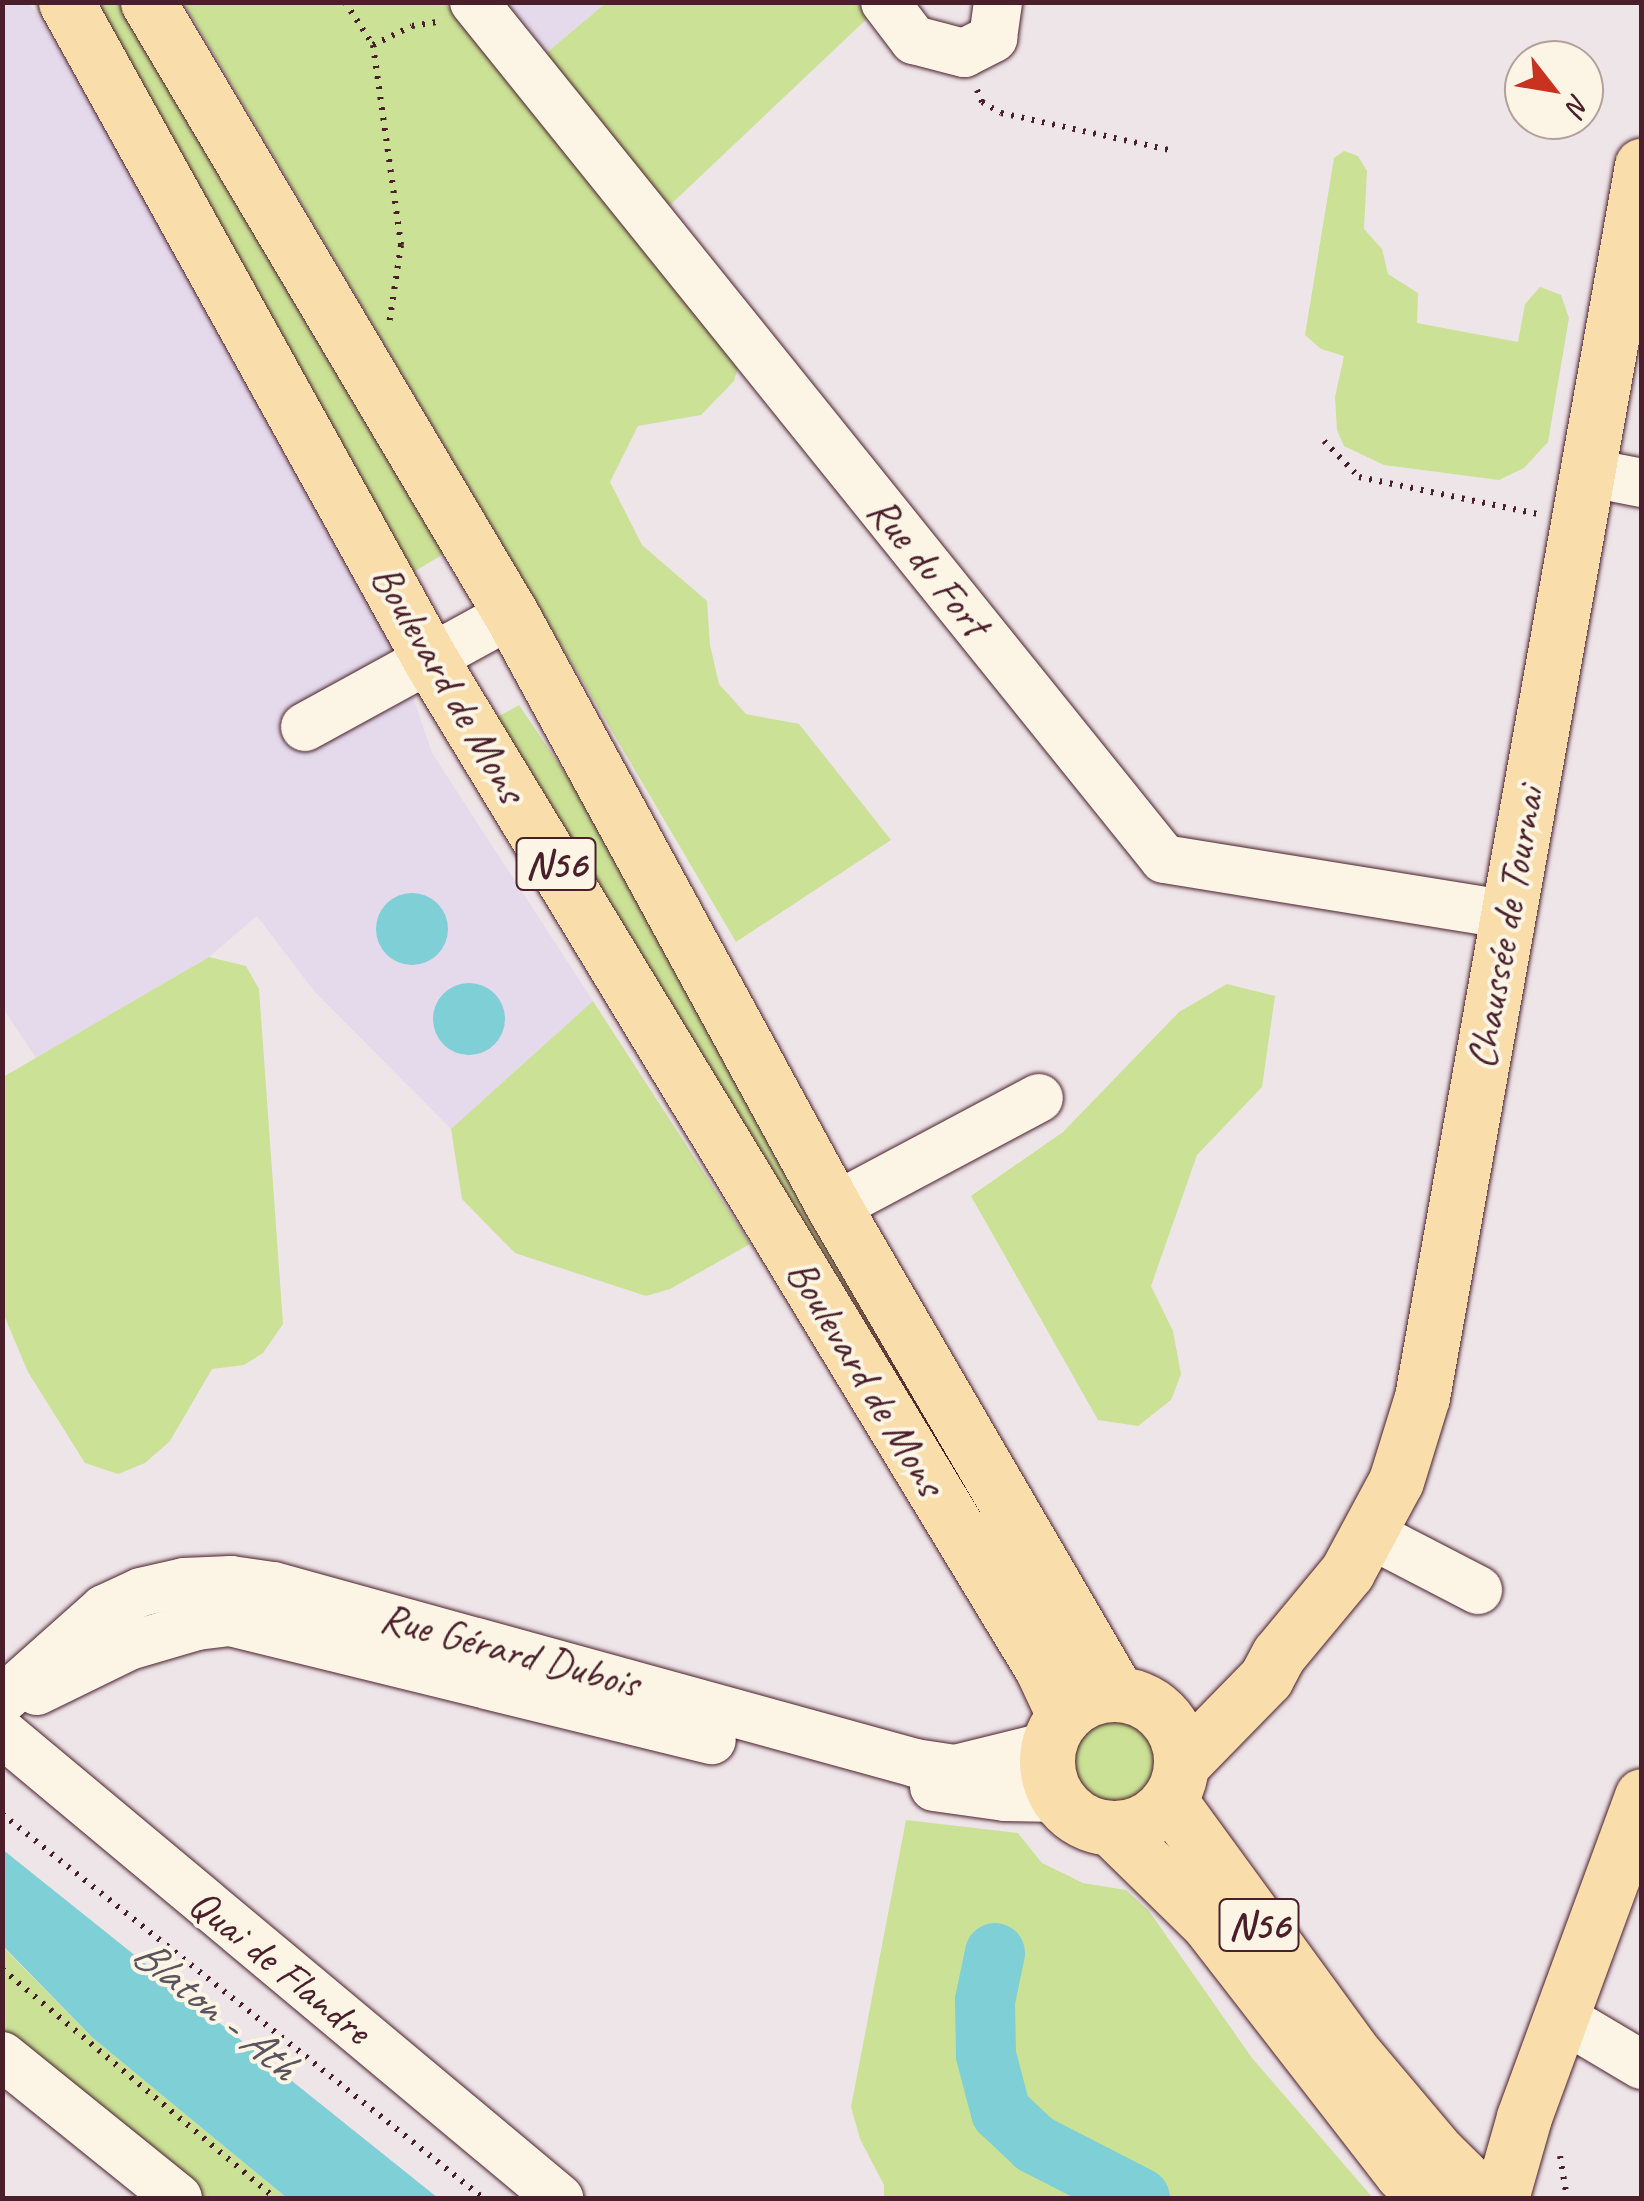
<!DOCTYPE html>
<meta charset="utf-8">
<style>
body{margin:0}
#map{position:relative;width:1644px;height:2201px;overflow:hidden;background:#eee5e9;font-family:Caveat,sans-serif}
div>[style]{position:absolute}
.built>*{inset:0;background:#e4daec}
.green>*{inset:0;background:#cbe196}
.round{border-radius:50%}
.water>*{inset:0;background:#7ecfd6}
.river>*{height:60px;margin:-30px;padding:0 30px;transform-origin:30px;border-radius:30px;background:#7ecfd6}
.path>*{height:6px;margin-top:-3px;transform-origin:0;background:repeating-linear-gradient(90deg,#4a1f2b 0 2.5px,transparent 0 10.5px)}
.roads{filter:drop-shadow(0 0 2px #4a1f2b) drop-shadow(0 0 2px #4a1f2b)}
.minor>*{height:48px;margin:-24px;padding:0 24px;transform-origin:24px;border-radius:24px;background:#fcf5e5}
.major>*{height:55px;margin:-27.5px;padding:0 27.5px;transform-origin:27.5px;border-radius:27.5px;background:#f9deab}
.major>.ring{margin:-27.5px;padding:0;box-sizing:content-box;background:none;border:55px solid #f9deab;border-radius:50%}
span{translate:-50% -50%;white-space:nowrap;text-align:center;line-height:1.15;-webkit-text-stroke:8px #fcf5e5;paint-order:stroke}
.shield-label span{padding:2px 8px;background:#fcf5e5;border:2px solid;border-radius:8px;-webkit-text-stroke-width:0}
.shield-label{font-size:40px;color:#4a1f2b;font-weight:700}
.street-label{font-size:42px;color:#4a1f2b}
.water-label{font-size:45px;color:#5a545e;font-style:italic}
.frame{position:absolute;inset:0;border:5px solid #4a1f2b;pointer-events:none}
.north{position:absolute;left:1504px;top:40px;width:100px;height:100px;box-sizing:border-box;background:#fcf5e5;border:2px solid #b59f9b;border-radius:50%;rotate:121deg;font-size:28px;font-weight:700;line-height:40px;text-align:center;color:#4a1f2b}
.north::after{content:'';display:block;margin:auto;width:35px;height:45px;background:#c8321e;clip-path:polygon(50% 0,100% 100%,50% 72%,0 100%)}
</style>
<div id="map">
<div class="built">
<div style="clip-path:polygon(2px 3px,29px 3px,72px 69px,392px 634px,432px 753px,593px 1001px,451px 1129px,314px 991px,257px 916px,209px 957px,36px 1058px,3px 1008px)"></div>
<div style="clip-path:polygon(474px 3px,606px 3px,527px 69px)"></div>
</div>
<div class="green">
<div style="clip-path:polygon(865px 2px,872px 14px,651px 223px,527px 69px,606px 3px)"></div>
<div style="clip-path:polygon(80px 3px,133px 3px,455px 547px,402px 579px)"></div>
<div style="clip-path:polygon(184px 3px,445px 3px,740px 361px,734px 381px,701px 415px,638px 426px,610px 482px,642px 545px,707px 601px,710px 645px,719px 684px,746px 714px,799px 724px,891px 840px,736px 942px)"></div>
<div style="clip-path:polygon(1344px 151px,1358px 156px,1367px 171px,1364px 229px,1382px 249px,1388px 274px,1418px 293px,1417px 323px,1518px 342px,1525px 304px,1540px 287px,1561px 295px,1569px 318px,1548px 442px,1524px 468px,1499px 480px,1384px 465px,1344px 446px,1337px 430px,1335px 397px,1344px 356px,1321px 349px,1305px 335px,1334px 158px)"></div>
<div style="clip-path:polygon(519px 705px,571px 782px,608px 821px,1082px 1657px,1053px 1673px,485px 724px)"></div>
<div style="clip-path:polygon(209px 957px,246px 966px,259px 989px,283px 1324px,263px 1353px,244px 1365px,212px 1369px,170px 1441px,145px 1463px,118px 1474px,85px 1463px,28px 1372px,3px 1313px,3px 1077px)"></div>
<div style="clip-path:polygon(1227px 984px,1275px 996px,1262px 1087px,1197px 1155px,1151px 1286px,1173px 1331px,1181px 1374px,1171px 1400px,1138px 1426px,1098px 1420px,971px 1196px,1063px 1132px,1179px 1012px)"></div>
<div style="clip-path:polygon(593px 1001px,750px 1244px,670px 1289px,646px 1296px,515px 1253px,462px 1199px,451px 1129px)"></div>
<div class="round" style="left:1068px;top:1713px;width:94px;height:94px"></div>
<div style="clip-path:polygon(906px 1820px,1018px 1833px,1042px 1863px,1083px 1883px,1126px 1890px,1149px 1911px,1252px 2058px,1373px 2198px,884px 2198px,884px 2185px,860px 2139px,851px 2107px)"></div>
<div style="clip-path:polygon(2px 1946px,93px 2038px,287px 2198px,178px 2198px,3px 2056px)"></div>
</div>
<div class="water">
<div class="round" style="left:376px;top:893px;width:72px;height:72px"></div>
<div class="round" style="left:433px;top:983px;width:72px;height:72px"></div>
<div style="clip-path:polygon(2px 1849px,272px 2065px,438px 2198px,287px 2198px,93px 2038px,3px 1946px)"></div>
</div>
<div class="river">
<div style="left:995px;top:1953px;width:49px;rotate:101.8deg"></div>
<div style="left:985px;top:2001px;width:54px;rotate:88.9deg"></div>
<div style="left:986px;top:2055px;width:59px;rotate:75.3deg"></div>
<div style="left:1001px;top:2112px;width:47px;rotate:43.3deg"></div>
<div style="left:1035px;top:2144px;width:118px;rotate:27.2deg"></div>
</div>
<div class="path">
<div style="left:345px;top:2px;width:51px;rotate:56.9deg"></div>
<div style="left:373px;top:45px;width:202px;rotate:82deg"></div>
<div style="left:401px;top:245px;width:80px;rotate:98.6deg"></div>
<div style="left:373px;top:45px;width:43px;rotate:-26deg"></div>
<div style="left:412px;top:26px;width:30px;rotate:-9deg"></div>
<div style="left:977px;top:90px;width:13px;rotate:67deg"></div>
<div style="left:982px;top:102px;width:22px;rotate:30deg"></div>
<div style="left:1001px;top:113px;width:172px;rotate:12.4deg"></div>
<div style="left:1324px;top:441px;width:50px;rotate:45.8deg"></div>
<div style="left:1359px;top:477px;width:182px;rotate:11.7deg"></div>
<div style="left:2px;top:1814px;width:615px;rotate:38.6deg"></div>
<div style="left:2px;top:1969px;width:356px;rotate:40deg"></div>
<div style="left:1560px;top:2156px;width:43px;rotate:80.5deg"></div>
</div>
<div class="roads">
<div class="minor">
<div style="left:474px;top:2px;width:1100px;rotate:51.16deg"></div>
<div style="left:1164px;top:859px;width:350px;rotate:9.2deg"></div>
<div style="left:885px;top:2px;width:48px;rotate:52.7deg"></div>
<div style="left:914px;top:40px;width:52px;rotate:14.6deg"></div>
<div style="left:964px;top:53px;width:33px;rotate:-27deg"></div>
<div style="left:993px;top:38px;width:36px;rotate:-82deg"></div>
<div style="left:1586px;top:472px;width:57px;rotate:11.1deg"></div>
<div style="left:305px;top:727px;width:235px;rotate:-28.7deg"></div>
<div style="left:834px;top:1207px;width:232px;rotate:-28deg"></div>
<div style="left:1368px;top:1533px;width:124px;rotate:27.4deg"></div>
<div style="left:37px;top:1691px;width:102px;rotate:-26.1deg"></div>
<div style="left:129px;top:1646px;width:71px;rotate:-16.4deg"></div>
<div style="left:197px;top:1626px;width:33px;rotate:-7deg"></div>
<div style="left:230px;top:1622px;width:496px;rotate:13.8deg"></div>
<div style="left:2px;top:1700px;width:137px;rotate:-41.7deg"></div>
<div style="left:104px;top:1609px;width:41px;rotate:-24.7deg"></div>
<div style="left:141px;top:1592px;width:44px;rotate:-13.1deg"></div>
<div style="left:184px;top:1582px;width:47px;rotate:-2.4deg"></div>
<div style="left:231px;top:1580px;width:42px;rotate:8.1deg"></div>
<div style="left:273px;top:1586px;width:666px;rotate:15.41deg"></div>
<div style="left:915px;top:1763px;width:40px;rotate:8.5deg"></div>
<div style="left:955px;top:1769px;width:96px;rotate:-13.9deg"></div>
<div style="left:2px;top:1733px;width:726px;rotate:39.86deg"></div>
<div style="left:934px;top:1787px;width:72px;rotate:8deg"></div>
<div style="left:1005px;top:1797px;width:53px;rotate:1.1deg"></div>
<div style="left:1561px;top:2017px;width:94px;rotate:30.7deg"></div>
<div style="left:2px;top:2056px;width:226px;rotate:38.9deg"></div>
</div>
<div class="major">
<div style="left:66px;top:2px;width:751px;rotate:61.01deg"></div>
<div style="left:430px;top:659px;width:1180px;rotate:58.76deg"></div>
<div style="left:1042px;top:1668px;width:52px;rotate:64.9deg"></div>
<div style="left:148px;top:2px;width:712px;rotate:59.33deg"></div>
<div style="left:511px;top:614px;width:675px;rotate:61.42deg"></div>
<div style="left:834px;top:1207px;width:562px;rotate:59.79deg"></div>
<div class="ring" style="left:1047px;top:1694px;width:79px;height:79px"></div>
<div style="left:1181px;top:1765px;width:122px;rotate:-45.7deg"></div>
<div style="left:1266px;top:1678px;width:27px;rotate:-62deg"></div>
<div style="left:1279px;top:1654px;width:107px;rotate:-50.3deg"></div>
<div style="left:1347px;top:1572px;width:103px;rotate:-61.7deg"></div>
<div style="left:1396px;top:1481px;width:88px;rotate:-72.8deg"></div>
<div style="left:1422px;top:1397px;width:1251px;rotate:-79.87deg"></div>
<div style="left:1169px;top:1800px;width:309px;rotate:53.9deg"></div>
<div style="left:1351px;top:2050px;width:136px;rotate:49.8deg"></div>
<div style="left:1439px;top:2154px;width:63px;rotate:44.4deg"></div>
<div style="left:1111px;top:1828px;width:136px;rotate:44.4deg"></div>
<div style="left:1208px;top:1923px;width:316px;rotate:52.2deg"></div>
<div style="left:1402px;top:2173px;width:35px;rotate:45deg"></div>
<div style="left:1501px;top:2198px;width:84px;rotate:-74.1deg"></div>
<div style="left:1524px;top:2117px;width:342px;rotate:-69.8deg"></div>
</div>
</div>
<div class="shield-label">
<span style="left:556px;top:864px">N56</span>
<span style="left:1259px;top:1925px">N56</span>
</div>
<div class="street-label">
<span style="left:928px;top:567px;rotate:51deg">Rue du Fort</span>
<span style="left:448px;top:684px;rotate:60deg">Boulevard de Mons</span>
<span style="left:1506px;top:928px;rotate:-80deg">Chaussée de Tournai</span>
<span style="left:865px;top:1378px;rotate:59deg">Boulevard de Mons</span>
<span style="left:510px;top:1651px;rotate:15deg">Rue Gérard Dubois</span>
<span style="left:280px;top:1967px;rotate:39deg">Quai de Flandre</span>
</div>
<div class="water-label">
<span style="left:215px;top:2009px;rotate:39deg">Blaton - Ath</span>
</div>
<div class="frame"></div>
<div class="north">N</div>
</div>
